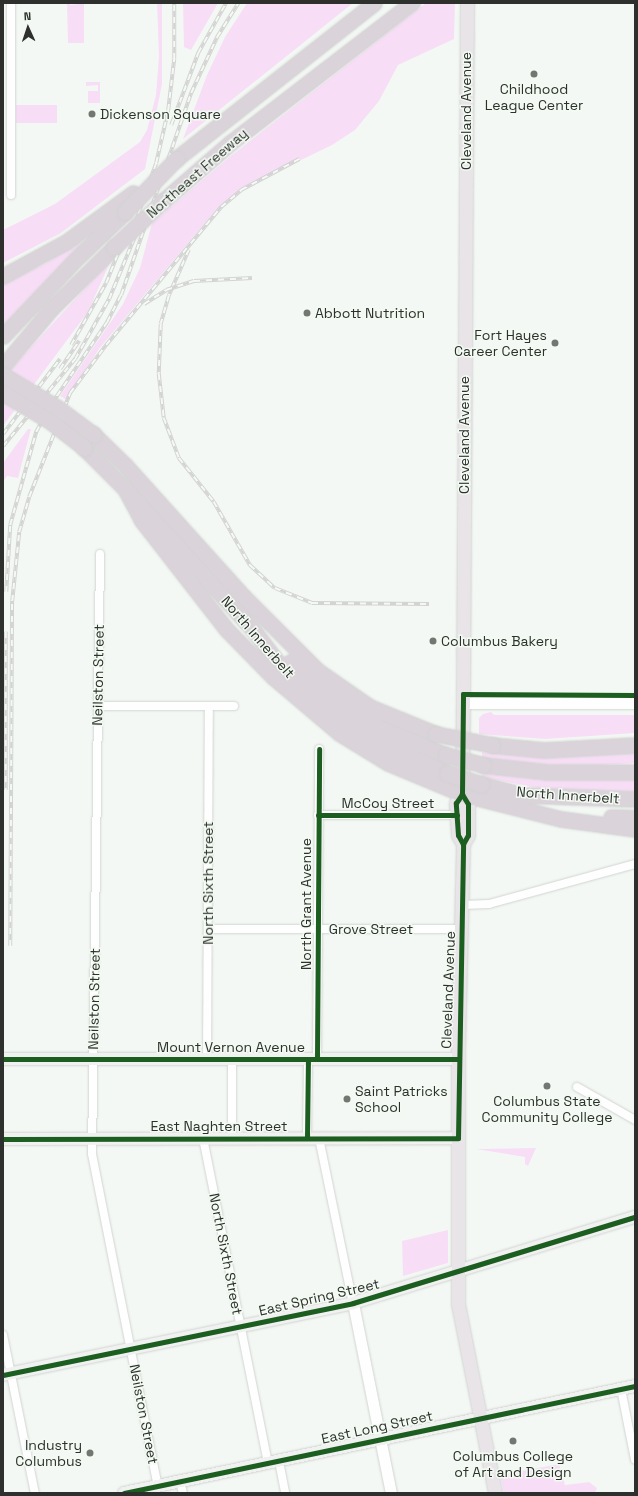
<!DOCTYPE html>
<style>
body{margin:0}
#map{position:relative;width:638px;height:1496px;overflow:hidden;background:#f4f8f4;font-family:"Space Grotesk",sans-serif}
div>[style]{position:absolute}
.green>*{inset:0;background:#f7def6}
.roads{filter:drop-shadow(0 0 1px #d1d4d1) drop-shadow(0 0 1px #d1d4d1)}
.minor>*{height:8px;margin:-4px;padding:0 4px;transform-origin:4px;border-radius:4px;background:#fdfefd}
.tertiary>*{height:11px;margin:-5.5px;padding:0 5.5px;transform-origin:5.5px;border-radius:5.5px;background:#fdfefd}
.secondary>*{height:12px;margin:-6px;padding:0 6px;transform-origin:6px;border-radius:6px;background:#f2f1f2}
.primary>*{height:13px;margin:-6.5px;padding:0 6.5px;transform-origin:6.5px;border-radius:6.5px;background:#e8e4e8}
.motorway>*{height:15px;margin:-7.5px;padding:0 7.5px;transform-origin:7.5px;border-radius:7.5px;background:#dad3da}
.rail>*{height:3.5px;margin-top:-1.75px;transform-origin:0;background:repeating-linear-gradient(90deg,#f2faf2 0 6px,#d3d3d3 0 12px);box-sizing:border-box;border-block:1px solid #d3d3d3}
.bridges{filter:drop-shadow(0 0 1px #d1d3d1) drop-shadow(0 0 1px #d1d3d1)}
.motorway-bridge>*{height:15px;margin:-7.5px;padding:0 7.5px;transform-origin:7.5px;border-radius:7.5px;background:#dad3da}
.cycleway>*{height:5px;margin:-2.5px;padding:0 2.5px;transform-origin:2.5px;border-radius:2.5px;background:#1b5e20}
.dots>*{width:11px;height:11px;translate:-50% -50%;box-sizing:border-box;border:2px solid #f2faf2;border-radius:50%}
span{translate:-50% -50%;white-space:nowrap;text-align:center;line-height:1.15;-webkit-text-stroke:3px #f2faf2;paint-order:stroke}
.poi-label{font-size:14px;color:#2d302d}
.left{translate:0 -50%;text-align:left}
.right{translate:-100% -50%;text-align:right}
.street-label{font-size:14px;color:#2d302d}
.frame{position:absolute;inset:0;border:4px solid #2d302d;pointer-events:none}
.north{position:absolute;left:8px;top:8px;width:40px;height:40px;-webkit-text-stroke:3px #f2faf2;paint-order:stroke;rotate:357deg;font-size:11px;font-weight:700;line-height:16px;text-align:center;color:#2d302d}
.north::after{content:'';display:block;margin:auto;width:14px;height:18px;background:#2d302d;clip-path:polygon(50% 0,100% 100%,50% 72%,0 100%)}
</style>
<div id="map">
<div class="green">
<div style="clip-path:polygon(67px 3px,71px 5px,84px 3px,84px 43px,68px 43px)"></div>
<div style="clip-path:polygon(157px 3px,162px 3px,162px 84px,145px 169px,61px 233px,3px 263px,3px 230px,55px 204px,140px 142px,147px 130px,156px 95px,159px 56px)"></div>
<div style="clip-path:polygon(183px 3px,218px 3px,191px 50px,184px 47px)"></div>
<div style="clip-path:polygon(247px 3px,353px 3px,183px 139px,207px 75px,225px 37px)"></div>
<div style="clip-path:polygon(426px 3px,455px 3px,454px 39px,398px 65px,379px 101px,355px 130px,332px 145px,239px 190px,215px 211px,99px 349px,67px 400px,60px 396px,123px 304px,140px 268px,152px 223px,231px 156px)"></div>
<div style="clip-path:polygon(86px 82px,100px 82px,100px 103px,88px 103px,88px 91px,98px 91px,98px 85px,86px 86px)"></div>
<div style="clip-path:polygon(16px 105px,57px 105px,57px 123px,16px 123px)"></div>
<div style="clip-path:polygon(80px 241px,82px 243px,3px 326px,3px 283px,45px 264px)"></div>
<div style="clip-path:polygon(111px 260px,88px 312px,3px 426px,3px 378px)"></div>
<div style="clip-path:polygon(28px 429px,31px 429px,18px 478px,7px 476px,3px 482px,3px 463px)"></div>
<div style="clip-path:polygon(491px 712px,494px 715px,635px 715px,635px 733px,545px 739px,479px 734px,479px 718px,483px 714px)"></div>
<div style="clip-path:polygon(482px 752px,542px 757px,635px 752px,635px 763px,567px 767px,482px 758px)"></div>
<div style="clip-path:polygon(482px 772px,551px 780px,635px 779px,635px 792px,548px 790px,482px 777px)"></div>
<div style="clip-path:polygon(536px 1148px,528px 1166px,525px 1164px,525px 1157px,476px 1149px)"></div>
<div style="clip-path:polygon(448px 1230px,448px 1263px,403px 1276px,402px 1241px)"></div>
<div style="clip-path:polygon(559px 1464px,565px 1485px,589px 1482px,597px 1488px,595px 1493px,504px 1493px,500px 1475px)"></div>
</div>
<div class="roads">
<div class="minor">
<div style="left:11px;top:195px;width:192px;rotate:-90deg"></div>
<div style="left:100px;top:554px;width:600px;rotate:90.76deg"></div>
<div style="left:92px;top:1154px;width:338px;rotate:78.8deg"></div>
<div style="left:97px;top:706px;width:137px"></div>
<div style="left:318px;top:815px;width:139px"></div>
<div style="left:463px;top:905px;width:26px;rotate:-2deg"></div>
<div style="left:489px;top:904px;width:151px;rotate:-15.3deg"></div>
<div style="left:208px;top:929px;width:255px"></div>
<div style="left:207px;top:1059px;width:353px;rotate:-89.7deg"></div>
<div style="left:317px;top:1059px;width:310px;rotate:-89.6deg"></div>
<div style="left:577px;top:1087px;width:67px;rotate:29.6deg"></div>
<div style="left:203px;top:1138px;width:332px;rotate:78.7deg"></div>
<div style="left:232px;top:1138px;width:79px;rotate:-90deg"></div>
<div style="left:307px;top:1138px;width:79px;rotate:-89.3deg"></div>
<div style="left:319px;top:1138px;width:168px;rotate:78.4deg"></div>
<div style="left:3px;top:1335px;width:161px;rotate:78.6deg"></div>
<div style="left:621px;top:1389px;width:72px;rotate:78.8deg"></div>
<div style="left:279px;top:1461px;width:33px;rotate:79deg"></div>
<div style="left:180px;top:1482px;width:11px;rotate:75deg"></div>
</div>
<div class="tertiary">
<div style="left:463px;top:703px;width:172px"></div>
<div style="left:353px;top:1303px;width:194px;rotate:78.7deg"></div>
</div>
<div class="secondary">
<div style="left:3px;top:1059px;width:455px"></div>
<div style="left:3px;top:1139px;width:455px;rotate:-0.1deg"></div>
<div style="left:3px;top:1375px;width:357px;rotate:-11.6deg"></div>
<div style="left:353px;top:1303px;width:295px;rotate:-17deg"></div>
<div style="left:124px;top:1493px;width:522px;rotate:-11.83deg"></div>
</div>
<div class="primary">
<div style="left:462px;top:794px;width:12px;rotate:59deg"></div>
<div style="left:468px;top:804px;width:31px;rotate:90deg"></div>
<div style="left:468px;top:835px;width:10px;rotate:119deg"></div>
<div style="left:463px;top:844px;width:204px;rotate:91.4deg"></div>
<div style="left:458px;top:1048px;width:256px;rotate:90deg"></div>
<div style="left:458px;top:1304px;width:193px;rotate:78.9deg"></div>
<div style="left:463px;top:844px;width:10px;rotate:-119deg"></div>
<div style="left:458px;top:835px;width:32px;rotate:-94deg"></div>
<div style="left:456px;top:803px;width:11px;rotate:-56deg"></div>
<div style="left:462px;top:794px;width:100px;rotate:-89.4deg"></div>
<div style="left:463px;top:694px;width:691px;rotate:-89.67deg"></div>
</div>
<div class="motorway">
<div style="left:176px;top:159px;width:252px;rotate:-38.2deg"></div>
<div style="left:163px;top:201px;width:89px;rotate:-40.9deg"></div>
<div style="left:230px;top:143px;width:230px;rotate:-37.6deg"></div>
<div style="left:3px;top:276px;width:72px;rotate:-28.4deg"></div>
<div style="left:66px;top:242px;width:83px;rotate:-36.2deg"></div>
<div style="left:3px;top:336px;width:110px;rotate:-46.5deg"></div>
<div style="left:79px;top:256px;width:64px;rotate:-43.7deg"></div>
<div style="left:3px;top:366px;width:75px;rotate:-49.9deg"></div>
<div style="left:51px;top:309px;width:88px;rotate:-44.5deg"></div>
<div style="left:93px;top:434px;width:45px;rotate:44.1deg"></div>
<div style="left:125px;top:465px;width:176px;rotate:48deg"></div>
<div style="left:243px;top:596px;width:106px;rotate:45deg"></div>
<div style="left:318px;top:671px;width:63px;rotate:34.7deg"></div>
<div style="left:370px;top:707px;width:71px;rotate:22.2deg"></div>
<div style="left:84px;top:448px;width:58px;rotate:45deg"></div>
<div style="left:125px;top:489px;width:192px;rotate:47.7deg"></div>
<div style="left:254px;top:631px;width:48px;rotate:52.7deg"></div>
<div style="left:283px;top:669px;width:43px;rotate:42.2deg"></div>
<div style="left:315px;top:698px;width:76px;rotate:35.4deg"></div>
<div style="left:377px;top:742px;width:77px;rotate:23.9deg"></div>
<div style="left:125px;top:489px;width:36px;rotate:62deg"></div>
<div style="left:142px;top:521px;width:138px;rotate:52.1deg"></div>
<div style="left:227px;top:630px;width:66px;rotate:45.6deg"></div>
<div style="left:273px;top:677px;width:87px;rotate:40.3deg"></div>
<div style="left:339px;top:733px;width:57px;rotate:31.5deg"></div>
<div style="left:388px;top:763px;width:80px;rotate:22.7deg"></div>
<div style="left:462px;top:794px;width:102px;rotate:14.2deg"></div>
<div style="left:561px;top:819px;width:75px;rotate:7.7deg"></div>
<div style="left:290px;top:662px;width:83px;rotate:38.1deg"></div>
<div style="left:355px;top:713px;width:29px;rotate:31deg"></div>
<div style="left:380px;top:728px;width:71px;rotate:22.2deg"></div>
<div style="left:492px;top:745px;width:52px;rotate:5.5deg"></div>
<div style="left:544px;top:750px;width:91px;rotate:-3.1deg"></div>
<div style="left:483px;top:765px;width:64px;rotate:6.2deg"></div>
<div style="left:547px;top:772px;width:88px"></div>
<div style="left:481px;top:784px;width:43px;rotate:14.7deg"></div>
<div style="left:523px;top:795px;width:112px;rotate:2deg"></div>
<div style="left:611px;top:817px;width:24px;rotate:2deg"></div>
</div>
</div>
<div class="rail">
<div style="left:171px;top:125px;width:77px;rotate:-69.4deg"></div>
<div style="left:198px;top:53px;width:57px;rotate:-60.8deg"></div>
<div style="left:130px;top:237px;width:78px;rotate:-70.6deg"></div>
<div style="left:156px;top:163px;width:54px;rotate:-77.2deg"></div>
<div style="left:168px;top:110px;width:51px;rotate:-83.3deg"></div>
<div style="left:174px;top:59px;width:56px;rotate:-90deg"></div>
<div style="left:189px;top:250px;width:50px;rotate:113.5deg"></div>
<div style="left:169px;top:296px;width:29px;rotate:106deg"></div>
<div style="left:161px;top:324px;width:50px;rotate:92.3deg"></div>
<div style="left:159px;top:374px;width:44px;rotate:83.5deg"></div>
<div style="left:164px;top:418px;width:43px;rotate:69.4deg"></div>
<div style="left:179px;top:458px;width:56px;rotate:51.5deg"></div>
<div style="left:214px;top:502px;width:73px;rotate:60.3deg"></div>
<div style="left:250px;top:565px;width:34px;rotate:43deg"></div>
<div style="left:275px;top:588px;width:40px;rotate:22deg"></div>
<div style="left:312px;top:603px;width:117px;rotate:0.5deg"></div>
<div style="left:144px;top:304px;width:26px;rotate:-32deg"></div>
<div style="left:166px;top:290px;width:29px;rotate:-18deg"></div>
<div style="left:194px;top:281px;width:58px;rotate:-3deg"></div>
<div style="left:71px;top:345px;width:71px;rotate:-60.6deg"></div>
<div style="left:106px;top:283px;width:59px;rotate:-68.2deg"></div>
<div style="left:60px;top:369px;width:34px;rotate:-56deg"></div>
<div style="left:3px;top:434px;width:94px;rotate:-52.8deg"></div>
<div style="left:3px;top:446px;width:113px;rotate:-50.4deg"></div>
<div style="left:75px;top:359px;width:69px;rotate:-60.5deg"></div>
<div style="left:109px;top:299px;width:74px;rotate:-67.6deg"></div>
<div style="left:6px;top:592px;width:67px;rotate:-86.6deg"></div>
<div style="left:10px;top:525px;width:97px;rotate:-74.4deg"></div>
<div style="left:36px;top:432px;width:30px;rotate:-62deg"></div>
<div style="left:50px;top:406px;width:102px;rotate:-55.8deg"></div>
<div style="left:107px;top:322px;width:30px;rotate:-63deg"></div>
<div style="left:121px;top:295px;width:214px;rotate:-70.9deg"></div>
<div style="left:191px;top:93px;width:62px;rotate:-65.1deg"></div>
<div style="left:217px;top:37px;width:40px;rotate:-58deg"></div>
<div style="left:6px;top:632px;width:158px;rotate:90deg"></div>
<div style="left:10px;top:946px;width:345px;rotate:-89.7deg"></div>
<div style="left:12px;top:601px;width:69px;rotate:-84.2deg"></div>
<div style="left:19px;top:532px;width:36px;rotate:-74deg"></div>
<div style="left:29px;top:497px;width:112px;rotate:-68.5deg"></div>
<div style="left:70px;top:393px;width:60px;rotate:-53.1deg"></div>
<div style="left:106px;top:345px;width:180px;rotate:-50.2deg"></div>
<div style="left:221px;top:207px;width:26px;rotate:-40deg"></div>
<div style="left:241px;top:190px;width:66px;rotate:-28.1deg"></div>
</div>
<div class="bridges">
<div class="motorway-bridge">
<div style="left:125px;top:212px;width:74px;rotate:-46.1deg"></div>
<div style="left:114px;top:247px;width:67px;rotate:-43.2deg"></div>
<div style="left:3px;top:375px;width:64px;rotate:31deg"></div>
<div style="left:58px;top:408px;width:44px;rotate:36.6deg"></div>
<div style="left:3px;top:393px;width:56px;rotate:31.1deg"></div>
<div style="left:51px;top:422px;width:42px;rotate:38.2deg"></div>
<div style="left:436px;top:734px;width:57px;rotate:11.1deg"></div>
<div style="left:446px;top:755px;width:38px;rotate:15deg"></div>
<div style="left:447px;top:773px;width:36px;rotate:18deg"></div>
</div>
</div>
<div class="cycleway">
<div style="left:318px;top:815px;width:139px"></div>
<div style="left:463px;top:844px;width:10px;rotate:-119deg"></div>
<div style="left:458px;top:835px;width:32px;rotate:-94deg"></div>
<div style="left:456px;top:803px;width:11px;rotate:-56deg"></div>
<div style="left:462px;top:794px;width:100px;rotate:-89.4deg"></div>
<div style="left:463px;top:694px;width:172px;rotate:0.3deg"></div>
<div style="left:3px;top:1059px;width:455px"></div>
<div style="left:317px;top:1059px;width:310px;rotate:-89.6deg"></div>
<div style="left:307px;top:1138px;width:79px;rotate:-89.3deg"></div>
<div style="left:3px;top:1139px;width:455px;rotate:-0.1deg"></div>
<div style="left:458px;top:1138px;width:294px;rotate:-89deg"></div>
<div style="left:463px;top:844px;width:10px;rotate:-61deg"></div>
<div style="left:468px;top:835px;width:31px;rotate:-90deg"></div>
<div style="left:468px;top:804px;width:12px;rotate:-121deg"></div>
<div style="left:3px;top:1375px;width:357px;rotate:-11.6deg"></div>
<div style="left:353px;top:1303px;width:295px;rotate:-17deg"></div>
<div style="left:124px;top:1493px;width:522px;rotate:-11.83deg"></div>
</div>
<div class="dots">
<div style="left:534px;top:74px;background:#737673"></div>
<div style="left:92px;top:114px;background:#737673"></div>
<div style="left:307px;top:313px;background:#737673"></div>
<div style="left:555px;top:343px;background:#737673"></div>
<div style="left:433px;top:641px;background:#737673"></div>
<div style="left:547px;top:1086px;background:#737673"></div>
<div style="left:347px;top:1099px;background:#737673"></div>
<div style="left:513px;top:1441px;background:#737673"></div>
<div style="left:90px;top:1453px;background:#737673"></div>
</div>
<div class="poi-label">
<span style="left:534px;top:97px">Childhood<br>League Center</span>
<span class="left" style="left:100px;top:114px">Dickenson Square</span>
<span class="left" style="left:315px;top:313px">Abbott Nutrition</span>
<span class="right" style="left:547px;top:343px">Fort Hayes<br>Career Center</span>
<span class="left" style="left:441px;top:641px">Columbus Bakery</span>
<span class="left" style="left:355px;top:1099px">Saint Patricks<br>School</span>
<span style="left:547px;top:1109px">Columbus State<br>Community College</span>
<span class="right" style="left:82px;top:1453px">Industry<br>Columbus</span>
<span style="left:513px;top:1464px">Columbus College<br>of Art and Design</span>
</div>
<div class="street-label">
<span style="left:466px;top:111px;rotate:-90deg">Cleveland Avenue</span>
<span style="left:197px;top:173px;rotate:-41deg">Northeast Freeway</span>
<span style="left:464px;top:435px;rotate:-90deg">Cleveland Avenue</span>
<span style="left:258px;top:637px;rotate:49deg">North Innerbelt</span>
<span style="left:98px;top:675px;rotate:-89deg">Neilston Street</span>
<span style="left:568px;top:795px;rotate:4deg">North Innerbelt</span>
<span style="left:388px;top:803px">McCoy Street</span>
<span style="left:208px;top:883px;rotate:-90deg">North Sixth Street</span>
<span style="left:306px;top:904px;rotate:-90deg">North Grant Avenue</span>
<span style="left:371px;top:929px">Grove Street</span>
<span style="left:448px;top:990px;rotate:-88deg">Cleveland Avenue</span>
<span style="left:94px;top:999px;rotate:-89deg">Neilston Street</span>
<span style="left:231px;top:1047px">Mount Vernon Avenue</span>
<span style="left:219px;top:1126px">East Naghten Street</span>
<span style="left:226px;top:1254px;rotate:79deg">North Sixth Street</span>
<span style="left:319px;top:1297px;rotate:-13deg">East Spring Street</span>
<span style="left:144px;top:1414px;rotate:79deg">Neilston Street</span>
<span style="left:377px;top:1427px;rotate:-12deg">East Long Street</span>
</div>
<div class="frame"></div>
<div class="north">N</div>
</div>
